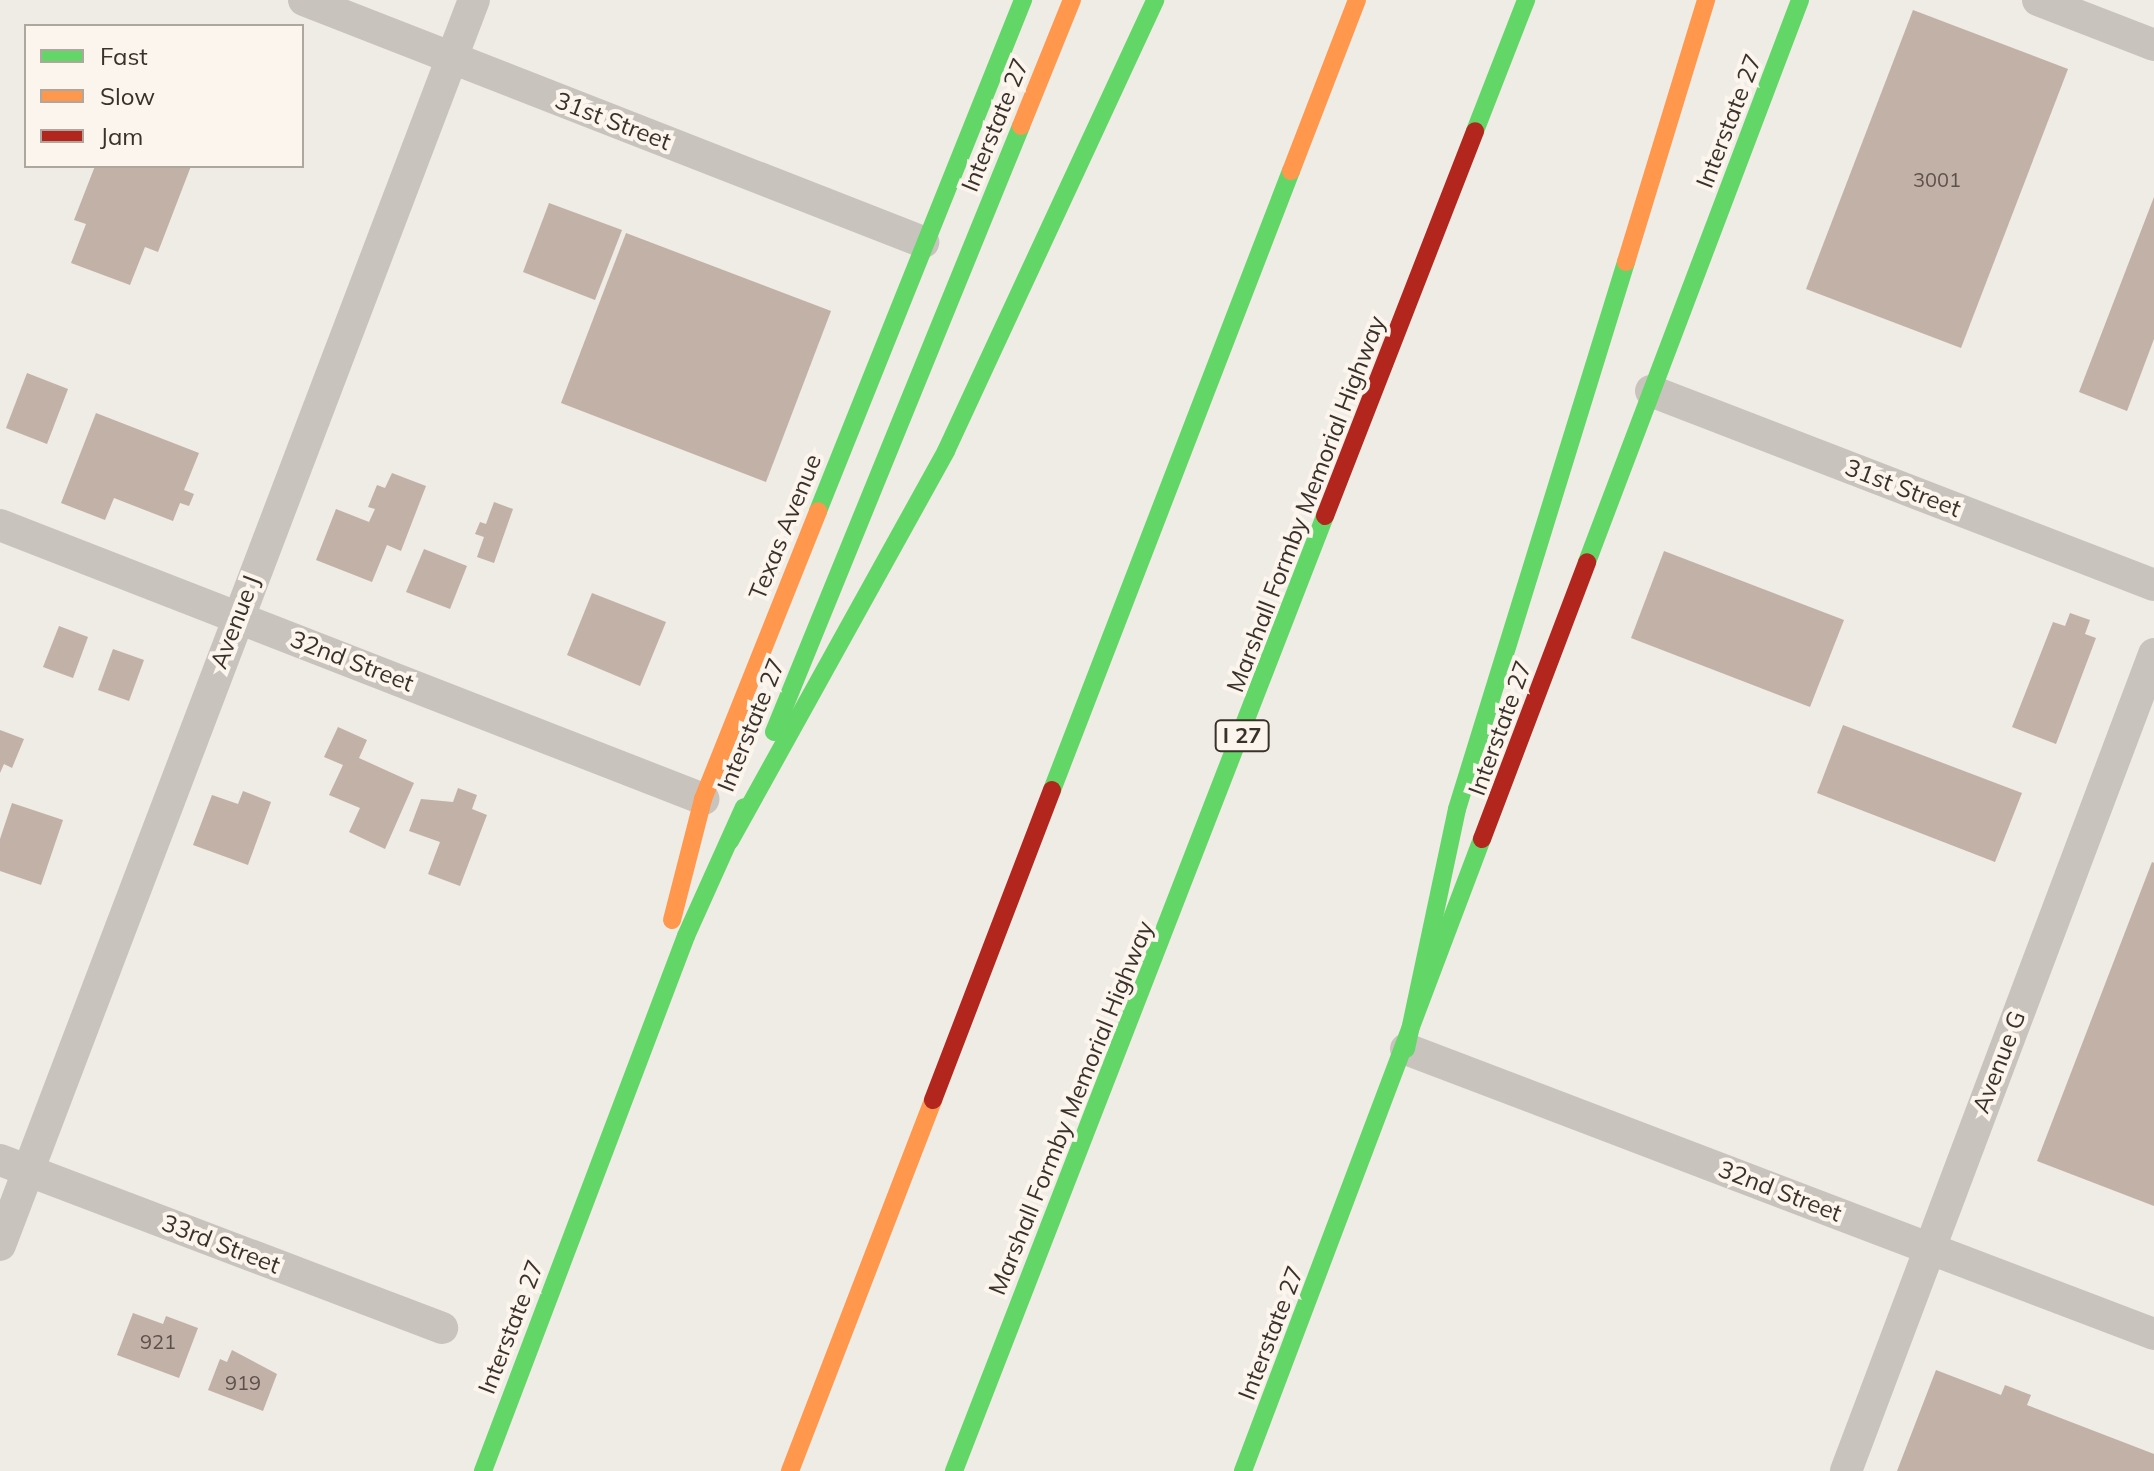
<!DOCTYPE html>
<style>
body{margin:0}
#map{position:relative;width:2154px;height:1471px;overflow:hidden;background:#efebe5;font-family:Mulish,sans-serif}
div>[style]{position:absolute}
.building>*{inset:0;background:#c2b1a7}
.street>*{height:32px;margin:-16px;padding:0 16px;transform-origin:16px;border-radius:16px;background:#c9c3be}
.fast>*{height:18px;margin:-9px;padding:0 9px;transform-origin:9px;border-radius:9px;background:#63d668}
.slow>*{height:18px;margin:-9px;padding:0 9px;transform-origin:9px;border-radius:9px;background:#ff974d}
.jam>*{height:18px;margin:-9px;padding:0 9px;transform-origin:9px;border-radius:9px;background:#b3261e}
span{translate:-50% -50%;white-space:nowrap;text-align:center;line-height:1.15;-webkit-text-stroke:8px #fbf5ee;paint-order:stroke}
.number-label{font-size:20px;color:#5c514a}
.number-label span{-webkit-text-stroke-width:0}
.shield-label span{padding:2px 6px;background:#fbf5ee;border:2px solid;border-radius:6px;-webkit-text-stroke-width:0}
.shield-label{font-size:22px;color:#3a312b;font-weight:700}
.street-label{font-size:24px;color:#3a312b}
.legend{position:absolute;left:24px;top:24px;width:280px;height:144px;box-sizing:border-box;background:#fbf5ee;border:2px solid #aea7a0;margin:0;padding:10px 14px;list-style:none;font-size:24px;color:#3a312b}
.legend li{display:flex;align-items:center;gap:16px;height:40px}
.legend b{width:40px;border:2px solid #aea7a0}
</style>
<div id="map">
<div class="building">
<div style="clip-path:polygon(1913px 10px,2068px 69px,1961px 348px,1806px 289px)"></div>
<div style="clip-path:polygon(95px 166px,191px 166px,158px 252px,145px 247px,130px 285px,71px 263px,86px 224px,74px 220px)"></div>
<div style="clip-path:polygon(2154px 197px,2154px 339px,2127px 411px,2079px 392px)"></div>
<div style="clip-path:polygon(549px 203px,622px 230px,595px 300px,523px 272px)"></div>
<div style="clip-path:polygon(626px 233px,831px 311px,766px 482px,561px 403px)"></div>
<div style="clip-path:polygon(27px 373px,68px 389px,47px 444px,6px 428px)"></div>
<div style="clip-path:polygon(96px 413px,199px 453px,184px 490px,194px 494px,189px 506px,180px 503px,173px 521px,114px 498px,105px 520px,61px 503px)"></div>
<div style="clip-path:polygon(392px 473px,426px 486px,401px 551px,387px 545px,372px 582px,316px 560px,336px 509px,369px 522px,375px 509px,368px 507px,377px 485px,385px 488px)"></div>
<div style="clip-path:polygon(494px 502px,513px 509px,494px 563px,477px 557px,484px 537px,475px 534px,480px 522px,486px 524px)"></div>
<div style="clip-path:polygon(424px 549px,467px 566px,450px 609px,406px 592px)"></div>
<div style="clip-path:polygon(1664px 551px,1844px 620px,1810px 707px,1631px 638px)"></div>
<div style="clip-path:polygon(592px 593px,666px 622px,640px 686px,567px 655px)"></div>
<div style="clip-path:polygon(2070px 613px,2090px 620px,2085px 634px,2096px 638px,2056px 744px,2012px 727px,2053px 622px,2065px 626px)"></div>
<div style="clip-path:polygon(59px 626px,88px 637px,73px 678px,43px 667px)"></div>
<div style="clip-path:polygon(113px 649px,144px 660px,129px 701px,98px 690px)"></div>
<div style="clip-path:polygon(1843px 725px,2022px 793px,1995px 862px,1817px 793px)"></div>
<div style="clip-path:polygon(338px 727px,367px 740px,359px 758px,414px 783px,385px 849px,349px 832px,360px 808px,329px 795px,343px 765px,324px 757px)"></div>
<div style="clip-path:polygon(0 730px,24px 739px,12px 768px,4px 764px,0 773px)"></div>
<div style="clip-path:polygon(458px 788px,477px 795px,472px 809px,487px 815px,460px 886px,428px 874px,440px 842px,409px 831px,421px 799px,453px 802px)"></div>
<div style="clip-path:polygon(243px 791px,271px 802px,248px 865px,193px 845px,212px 795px,238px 804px)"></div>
<div style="clip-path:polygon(12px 803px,63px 820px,41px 885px,0 871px,0 839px)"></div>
<div style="clip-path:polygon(2152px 862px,2154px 863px,2154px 1206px,2037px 1161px)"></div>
<div style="clip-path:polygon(133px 1313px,163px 1324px,166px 1316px,198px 1328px,179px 1378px,117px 1355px)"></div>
<div style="clip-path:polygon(232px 1350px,277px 1374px,263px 1411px,208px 1390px,220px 1359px,227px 1362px)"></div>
<div style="clip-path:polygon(1936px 1370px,2001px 1395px,2005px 1385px,2031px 1395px,2027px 1405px,2154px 1454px,2154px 1471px,1897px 1471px)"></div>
</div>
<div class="street">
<div style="left:304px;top:0;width:665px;rotate:21.35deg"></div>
<div style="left:2038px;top:0;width:124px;rotate:21.2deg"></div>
<div style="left:1651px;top:391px;width:539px;rotate:21.09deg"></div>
<div style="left:0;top:525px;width:755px;rotate:21.29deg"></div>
<div style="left:1406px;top:1049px;width:800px;rotate:20.86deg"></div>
<div style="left:0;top:1160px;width:473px;rotate:20.8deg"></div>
<div style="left:0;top:1245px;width:1332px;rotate:-69.16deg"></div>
<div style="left:1846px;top:1471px;width:873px;rotate:-69.34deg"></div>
</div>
<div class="fast">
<div style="left:1475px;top:131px;width:141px;rotate:-68.7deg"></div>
<div style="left:818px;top:511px;width:551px;rotate:-68.14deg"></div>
<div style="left:1587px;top:562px;width:601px;rotate:-69.24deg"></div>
<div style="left:774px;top:732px;width:654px;rotate:-67.82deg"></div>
<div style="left:1052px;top:790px;width:664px;rotate:-68.89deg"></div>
<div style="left:730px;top:841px;width:446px;rotate:-61deg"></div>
<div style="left:946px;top:451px;width:497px;rotate:-65.1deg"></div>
<div style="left:1406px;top:1049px;width:245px;rotate:-78deg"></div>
<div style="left:1457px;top:809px;width:573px;rotate:-72.83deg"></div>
<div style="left:483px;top:1471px;width:572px;rotate:-69.22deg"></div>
<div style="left:686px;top:936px;width:141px;rotate:-65.8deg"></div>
<div style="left:954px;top:1471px;width:1025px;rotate:-68.77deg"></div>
<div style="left:1243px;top:1471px;width:676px;rotate:-69.29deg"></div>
</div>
<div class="slow">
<div style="left:1021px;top:126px;width:136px;rotate:-68deg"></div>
<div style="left:1291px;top:171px;width:183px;rotate:-68.9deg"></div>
<div style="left:1626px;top:262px;width:274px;rotate:-73deg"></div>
<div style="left:672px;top:920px;width:125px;rotate:-75.6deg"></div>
<div style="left:703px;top:799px;width:310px;rotate:-68.2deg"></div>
<div style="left:790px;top:1471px;width:398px;rotate:-68.9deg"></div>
</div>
<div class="jam">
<div style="left:1325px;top:516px;width:413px;rotate:-68.7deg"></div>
<div style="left:1482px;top:839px;width:296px;rotate:-69.2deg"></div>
<div style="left:933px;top:1100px;width:332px;rotate:-69deg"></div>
</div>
<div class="number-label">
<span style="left:1937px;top:179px">3001</span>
<span style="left:158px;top:1341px">921</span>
<span style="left:243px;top:1382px">919</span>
</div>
<div class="shield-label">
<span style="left:1242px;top:736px">I 27</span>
</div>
<div class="street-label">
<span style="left:613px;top:121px;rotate:21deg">31st Street</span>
<span style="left:1729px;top:121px;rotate:-69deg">Interstate 27</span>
<span style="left:995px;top:125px;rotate:-68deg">Interstate 27</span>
<span style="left:1903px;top:488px;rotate:21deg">31st Street</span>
<span style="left:1306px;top:504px;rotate:-69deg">Marshall Formby Memorial Highway</span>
<span style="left:785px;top:527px;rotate:-68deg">Texas Avenue</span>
<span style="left:235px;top:622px;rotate:-69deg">Avenue J</span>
<span style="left:352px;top:661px;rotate:21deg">32nd Street</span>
<span style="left:751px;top:725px;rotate:-68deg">Interstate 27</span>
<span style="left:1500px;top:728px;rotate:-70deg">Interstate 27</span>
<span style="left:1999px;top:1062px;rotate:-69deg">Avenue G</span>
<span style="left:1071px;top:1108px;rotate:-68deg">Marshall Formby Memorial Highway</span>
<span style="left:1780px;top:1191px;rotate:21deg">32nd Street</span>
<span style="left:221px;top:1244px;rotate:21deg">33rd Street</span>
<span style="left:511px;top:1327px;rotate:-69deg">Interstate 27</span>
<span style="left:1271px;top:1333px;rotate:-69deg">Interstate 27</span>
</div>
<ul class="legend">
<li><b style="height:10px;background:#63d668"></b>Fast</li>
<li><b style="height:10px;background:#ff974d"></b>Slow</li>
<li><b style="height:10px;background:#b3261e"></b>Jam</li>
</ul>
</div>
